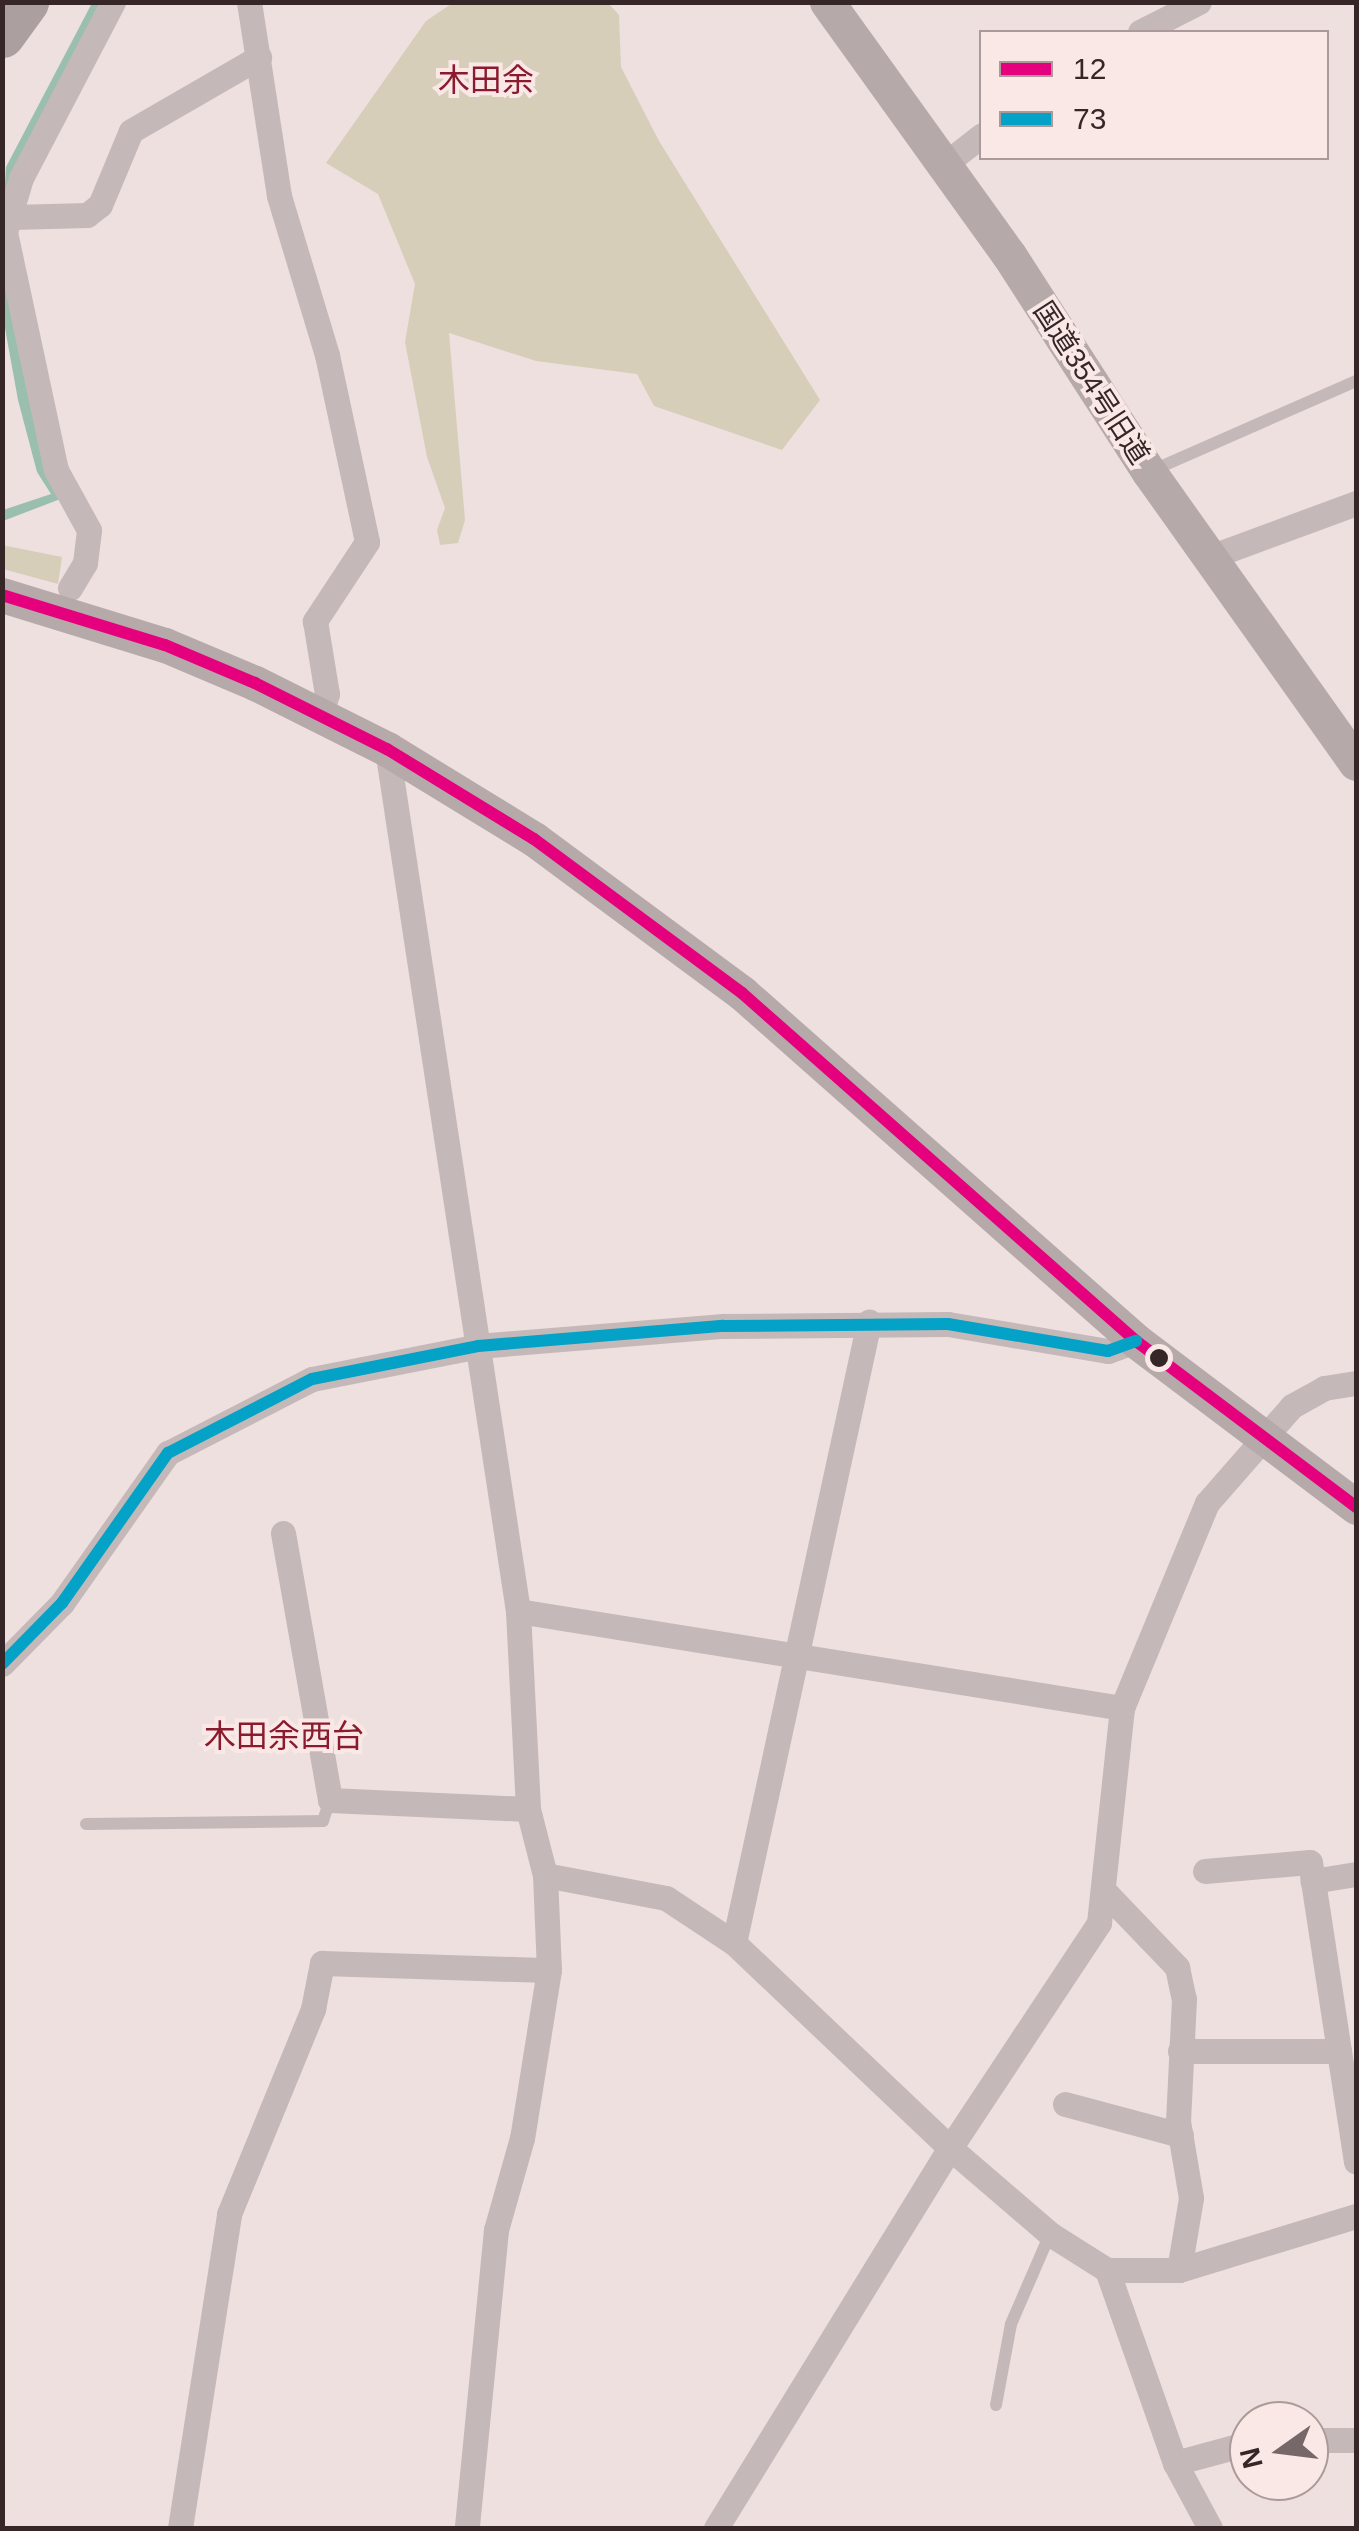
<!DOCTYPE html>
<meta charset="utf-8">
<style>
body{margin:0}
#map{position:relative;width:1359px;height:2531px;overflow:hidden;background:#ede0df;font-family:Arial,"Noto Sans JP",sans-serif}
div>[style]{position:absolute}
.green>*{inset:0;background:#d6ceb8}
.water>*{inset:0;background:#9abfaf}
.lane>*{height:12px;margin:-6px;padding:0 6px;transform-origin:6px;border-radius:6px;background:#c5b8b8}
.street>*{height:25px;margin:-12.5px;padding:0 12.5px;transform-origin:12.5px;border-radius:12.5px;background:#c5b8b8}
.secondary>*{height:35px;margin:-17.5px;padding:0 17.5px;transform-origin:17.5px;border-radius:17.5px;background:#b6a9a9}
.highway>*{height:45px;margin:-22.5px;padding:0 22.5px;transform-origin:22.5px;border-radius:22.5px;background:#ac9f9f}
.bus-1>*{height:12px;margin:-6px;padding:0 6px;transform-origin:6px;border-radius:6px;background:#e5007d}
.bus-2>*{height:12px;margin:-6px;padding:0 6px;transform-origin:6px;border-radius:6px;background:#03a2c6}
.dots>*{width:28px;height:28px;translate:-50% -50%;box-sizing:border-box;border:5px solid #fae8e6;border-radius:50%}
span{translate:-50% -50%;white-space:nowrap;text-align:center;line-height:1.15;-webkit-text-stroke:8px #fae8e6;paint-order:stroke}
.street-label{font-size:28px;color:#362628}
.quarter-label{font-size:32px;color:#8a1b2f}
.frame{position:absolute;inset:0;border:5px solid #362628;pointer-events:none}
.legend{position:absolute;left:979px;top:30px;width:350px;height:130px;box-sizing:border-box;background:#fae8e6;border:2px solid #ac9a9a;margin:0;padding:12px 18px;list-style:none;font-size:30px;color:#362628}
.legend li{display:flex;align-items:center;gap:20px;height:50px}
.legend b{width:50px;border:2px solid #ac9a9a}
.north{position:absolute;left:1229px;top:2401px;width:100px;height:100px;box-sizing:border-box;background:#fae8e6;border:2px solid #ac9a9a;border-radius:50%;rotate:256deg;font-size:28px;font-weight:700;line-height:40px;text-align:center;color:#362628}
.north::after{content:'';display:block;margin:auto;width:35px;height:45px;background:#766768;clip-path:polygon(50% 0,100% 100%,50% 72%,0 100%)}
</style>
<div id="map">
<div class="green">
<div style="clip-path:polygon(454px 2px,608px 3px,619px 15px,621px 67px,659px 141px,820px 400px,782px 450px,654px 406px,637px 374px,536px 361px,449px 333px,465px 520px,458px 543px,440px 545px,437px 530px,445px 508px,427px 457px,405px 342px,415px 284px,378px 194px,326px 163px,426px 21px)"></div>
<div style="clip-path:polygon(2px 545px,62px 557px,58px 584px,3px 569px)"></div>
</div>
<div class="water">
<div style="clip-path:polygon(92px 3px,106px 3px,3px 219px,6px 167px)"></div>
<div style="clip-path:polygon(2px 252px,63px 498px,3px 521px,3px 510px,51px 494px,37px 472px,18px 400px,3px 317px)"></div>
</div>
<div class="lane">
<div style="left:1151px;top:471px;width:224px;rotate:-23.7deg"></div>
<div style="left:86px;top:1824px;width:237px;rotate:-0.7deg"></div>
<div style="left:323px;top:1821px;width:22px;rotate:-72deg"></div>
<div style="left:996px;top:2405px;width:82px;rotate:-79.5deg"></div>
<div style="left:1011px;top:2324px;width:98px;rotate:-66.6deg"></div>
</div>
<div class="street">
<div style="left:249px;top:2px;width:196px;rotate:81.2deg"></div>
<div style="left:279px;top:196px;width:166px;rotate:73.2deg"></div>
<div style="left:327px;top:355px;width:191px;rotate:77.9deg"></div>
<div style="left:367px;top:542px;width:95px;rotate:123.4deg"></div>
<div style="left:315px;top:621px;width:74px;rotate:80.7deg"></div>
<div style="left:327px;top:694px;width:22px;rotate:108deg"></div>
<div style="left:1140px;top:32px;width:66px;rotate:-27deg"></div>
<div style="left:941px;top:167px;width:52px;rotate:-38deg"></div>
<div style="left:12px;top:217px;width:75px;rotate:-1.5deg"></div>
<div style="left:87px;top:215px;width:16px;rotate:-38deg"></div>
<div style="left:100px;top:205px;width:80px;rotate:-67.3deg"></div>
<div style="left:131px;top:131px;width:148px;rotate:-30deg"></div>
<div style="left:1210px;top:557px;width:156px;rotate:-20.3deg"></div>
<div style="left:70px;top:588px;width:29px;rotate:-59deg"></div>
<div style="left:85px;top:563px;width:33px;rotate:-83deg"></div>
<div style="left:89px;top:530px;width:68px;rotate:-118.8deg"></div>
<div style="left:56px;top:470px;width:243px;rotate:-102.1deg"></div>
<div style="left:5px;top:232px;width:56px;rotate:-73.5deg"></div>
<div style="left:21px;top:178px;width:199px;rotate:-62.4deg"></div>
<div style="left:387px;top:749px;width:872px;rotate:81.36deg"></div>
<div style="left:518px;top:1611px;width:198px;rotate:87.1deg"></div>
<div style="left:528px;top:1809px;width:68px;rotate:75.6deg"></div>
<div style="left:545px;top:1875px;width:95px;rotate:87.6deg"></div>
<div style="left:549px;top:1970px;width:170px;rotate:99.1deg"></div>
<div style="left:522px;top:2138px;width:96px;rotate:105.8deg"></div>
<div style="left:496px;top:2230px;width:299px;rotate:95.6deg"></div>
<div style="left:283px;top:1533px;width:271px;rotate:80deg"></div>
<div style="left:330px;top:1800px;width:198px;rotate:2.6deg"></div>
<div style="left:518px;top:1611px;width:612px;rotate:9.12deg"></div>
<div style="left:2px;top:1664px;width:86px;rotate:-45.5deg"></div>
<div style="left:62px;top:1603px;width:184px;rotate:-54.8deg"></div>
<div style="left:168px;top:1453px;width:162px;rotate:-27.2deg"></div>
<div style="left:312px;top:1379px;width:169px;rotate:-11.2deg"></div>
<div style="left:478px;top:1346px;width:246px;rotate:-4.7deg"></div>
<div style="left:723px;top:1326px;width:225px;rotate:-0.5deg"></div>
<div style="left:948px;top:1324px;width:162px;rotate:9.6deg"></div>
<div style="left:1108px;top:1351px;width:30px;rotate:-20deg"></div>
<div style="left:1205px;top:1871px;width:105px;rotate:-4.9deg"></div>
<div style="left:1310px;top:1862px;width:19px;rotate:81deg"></div>
<div style="left:1356px;top:1874px;width:44px;rotate:170.8deg"></div>
<div style="left:1313px;top:1881px;width:284px;rotate:81.3deg"></div>
<div style="left:545px;top:1875px;width:123px;rotate:10.8deg"></div>
<div style="left:666px;top:1898px;width:82px;rotate:33.5deg"></div>
<div style="left:734px;top:1943px;width:298px;rotate:43.5deg"></div>
<div style="left:950px;top:2148px;width:132px;rotate:40.7deg"></div>
<div style="left:1050px;top:2234px;width:67px;rotate:32.3deg"></div>
<div style="left:1107px;top:2270px;width:205px;rotate:70.6deg"></div>
<div style="left:1175px;top:2463px;width:74px;rotate:61.7deg"></div>
<div style="left:1106px;top:1893px;width:103px;rotate:46.2deg"></div>
<div style="left:1177px;top:1967px;width:33px;rotate:78deg"></div>
<div style="left:1184px;top:1999px;width:122px;rotate:92.8deg"></div>
<div style="left:1178px;top:2121px;width:78px;rotate:80.4deg"></div>
<div style="left:1191px;top:2198px;width:73px;rotate:99.5deg"></div>
<div style="left:734px;top:1943px;width:636px;rotate:-77.74deg"></div>
<div style="left:1180px;top:2051px;width:159px"></div>
<div style="left:1065px;top:2104px;width:120px;rotate:15deg"></div>
<div style="left:1107px;top:2270px;width:72px"></div>
<div style="left:1179px;top:2270px;width:185px;rotate:-17deg"></div>
<div style="left:1309px;top:2440px;width:47px"></div>
<div style="left:1175px;top:2463px;width:77px;rotate:-15.1deg"></div>
<div style="left:180px;top:2528px;width:318px;rotate:-81.1deg"></div>
<div style="left:229px;top:2214px;width:222px;rotate:-67.7deg"></div>
<div style="left:313px;top:2009px;width:47px;rotate:-78.9deg"></div>
<div style="left:322px;top:1963px;width:227px;rotate:1.8deg"></div>
<div style="left:716px;top:2528px;width:446px;rotate:-58.4deg"></div>
<div style="left:950px;top:2148px;width:270px;rotate:-56.5deg"></div>
<div style="left:1099px;top:1923px;width:216px;rotate:-83.9deg"></div>
<div style="left:1122px;top:1708px;width:222px;rotate:-67.5deg"></div>
<div style="left:1207px;top:1503px;width:129px;rotate:-48.8deg"></div>
<div style="left:1292px;top:1406px;width:37px;rotate:-29deg"></div>
<div style="left:1324px;top:1388px;width:32px;rotate:-9deg"></div>
</div>
<div class="secondary">
<div style="left:827px;top:2px;width:312px;rotate:54.3deg"></div>
<div style="left:1009px;top:255px;width:258px;rotate:57.2deg"></div>
<div style="left:1149px;top:472px;width:357px;rotate:54.6deg"></div>
<div style="left:2px;top:595px;width:170px;rotate:17.1deg"></div>
<div style="left:165px;top:645px;width:98px;rotate:22.9deg"></div>
<div style="left:255px;top:683px;width:148px;rotate:26.6deg"></div>
<div style="left:387px;top:749px;width:172px;rotate:31.5deg"></div>
<div style="left:534px;top:839px;width:259px;rotate:36.5deg"></div>
<div style="left:742px;top:993px;width:526px;rotate:41.45deg"></div>
<div style="left:1136px;top:1341px;width:276px;rotate:37deg"></div>
</div>
<div class="highway">
<div style="left:2px;top:35px;width:41px;rotate:-54deg"></div>
</div>
<div class="bus-1">
<div style="left:2px;top:595px;width:170px;rotate:17.1deg"></div>
<div style="left:165px;top:645px;width:98px;rotate:22.9deg"></div>
<div style="left:255px;top:683px;width:148px;rotate:26.6deg"></div>
<div style="left:387px;top:749px;width:172px;rotate:31.5deg"></div>
<div style="left:534px;top:839px;width:259px;rotate:36.5deg"></div>
<div style="left:742px;top:993px;width:526px;rotate:41.45deg"></div>
<div style="left:1136px;top:1341px;width:276px;rotate:37deg"></div>
</div>
<div class="bus-2">
<div style="left:2px;top:1664px;width:86px;rotate:-45.5deg"></div>
<div style="left:62px;top:1603px;width:184px;rotate:-54.8deg"></div>
<div style="left:168px;top:1453px;width:162px;rotate:-27.2deg"></div>
<div style="left:312px;top:1379px;width:169px;rotate:-11.2deg"></div>
<div style="left:478px;top:1346px;width:246px;rotate:-4.7deg"></div>
<div style="left:723px;top:1326px;width:225px;rotate:-0.5deg"></div>
<div style="left:948px;top:1324px;width:162px;rotate:9.6deg"></div>
<div style="left:1108px;top:1351px;width:30px;rotate:-20deg"></div>
</div>
<div class="dots">
<div style="left:1159px;top:1358px;background:#362628"></div>
</div>
<div class="street-label">
<span style="left:1091px;top:383px;rotate:57deg">国道354号旧道</span>
</div>
<div class="quarter-label">
<span style="left:486px;top:80px">木田余</span>
<span style="left:284px;top:1736px">木田余西台</span>
</div>
<div class="frame"></div>
<ul class="legend">
<li><b style="height:12px;background:#e5007d"></b>12</li>
<li><b style="height:12px;background:#03a2c6"></b>73</li>
</ul>
<div class="north">N</div>
</div>
